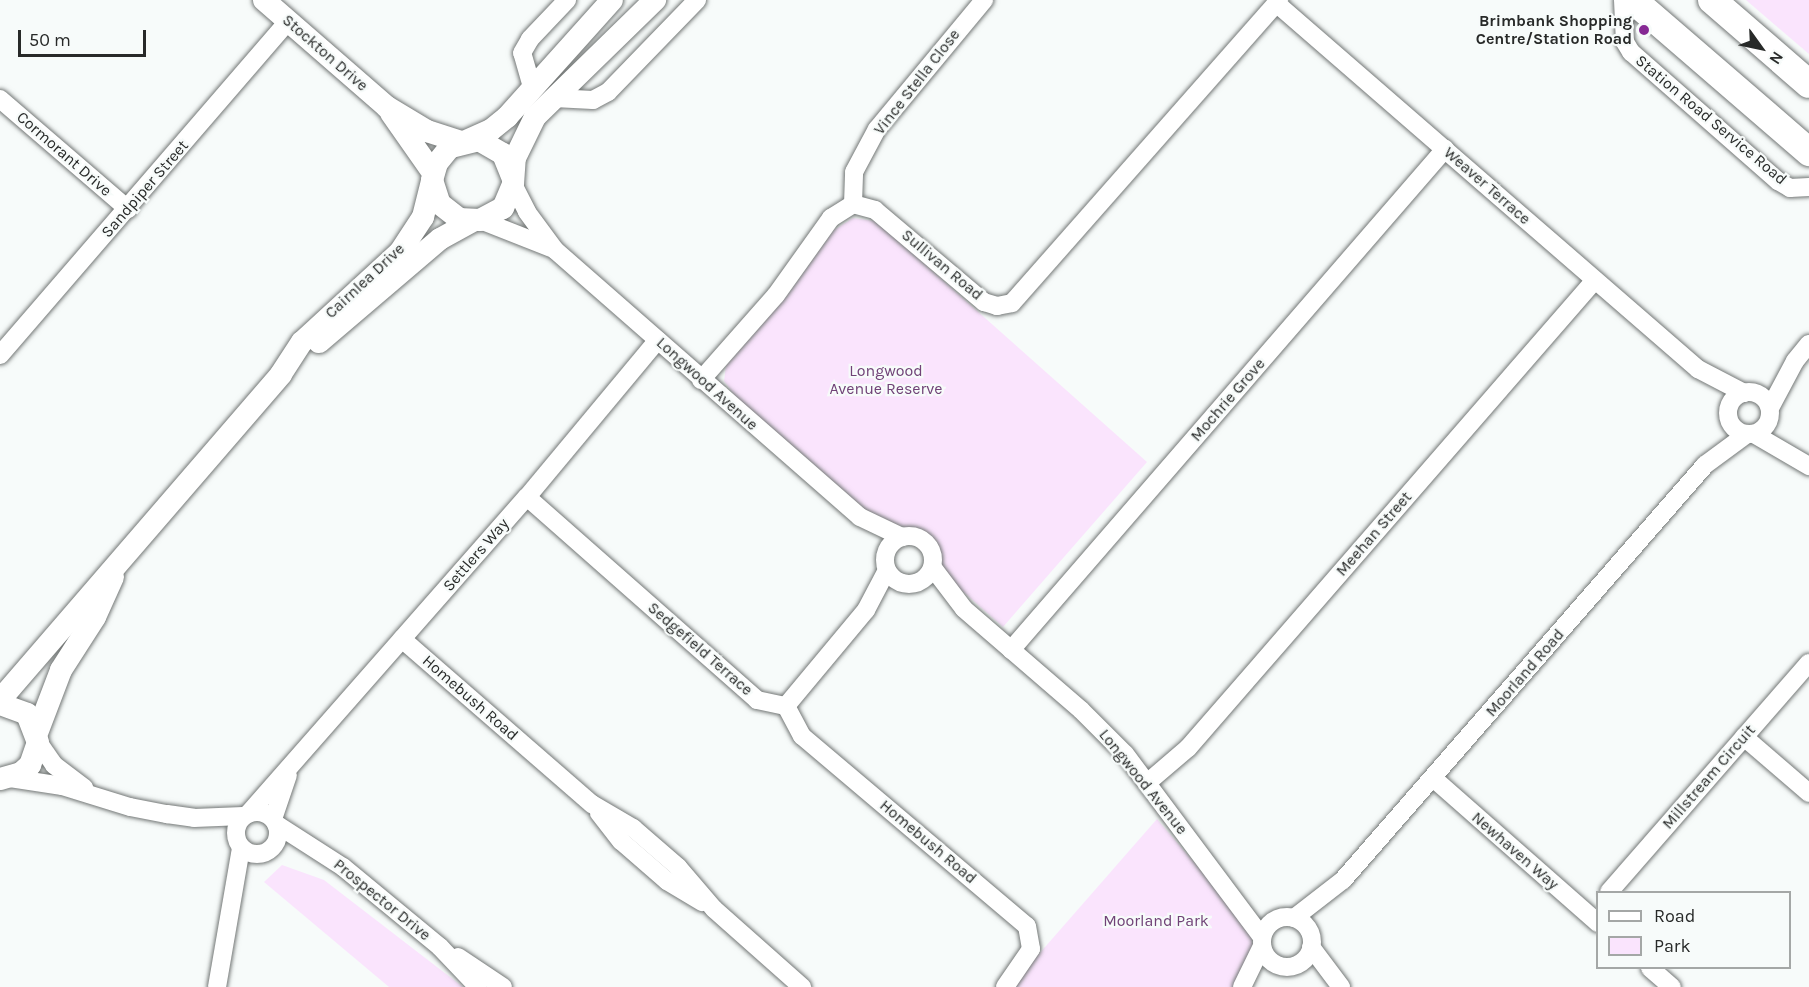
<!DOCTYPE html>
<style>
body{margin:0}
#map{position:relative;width:1809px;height:987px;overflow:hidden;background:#f7fbfa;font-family:Karla,sans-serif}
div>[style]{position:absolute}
.green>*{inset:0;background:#fae4fd}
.roads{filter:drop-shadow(0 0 2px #737776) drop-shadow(0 0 2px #737776)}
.minor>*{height:18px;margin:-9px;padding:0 9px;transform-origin:9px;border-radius:9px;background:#fff}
.minor>.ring{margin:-9px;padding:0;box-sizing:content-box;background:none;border:18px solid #fff;border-radius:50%}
.tertiary>*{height:22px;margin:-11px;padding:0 11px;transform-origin:11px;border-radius:11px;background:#fff}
.primary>*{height:28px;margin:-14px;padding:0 14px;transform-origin:14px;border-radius:14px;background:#fff}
.dots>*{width:16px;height:16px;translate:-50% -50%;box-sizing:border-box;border:3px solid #f7fbfa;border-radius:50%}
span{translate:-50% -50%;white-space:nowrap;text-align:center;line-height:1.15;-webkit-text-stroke:4.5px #f7fbfa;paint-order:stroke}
.poi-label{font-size:16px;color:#282a29;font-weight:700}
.right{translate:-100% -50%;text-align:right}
.street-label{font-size:16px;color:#282a29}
.park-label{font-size:16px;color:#704277}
.legend{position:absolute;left:1596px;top:891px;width:195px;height:78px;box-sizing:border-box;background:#f7fbfa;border:2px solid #a4a7a6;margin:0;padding:8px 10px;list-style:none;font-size:18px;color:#282a29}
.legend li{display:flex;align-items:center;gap:12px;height:30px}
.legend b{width:30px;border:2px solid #a4a7a6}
.north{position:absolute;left:1731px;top:18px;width:60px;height:60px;-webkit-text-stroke:4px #f7fbfa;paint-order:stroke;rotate:123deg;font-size:16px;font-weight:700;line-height:24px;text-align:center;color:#282a29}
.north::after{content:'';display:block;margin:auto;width:21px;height:27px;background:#282a29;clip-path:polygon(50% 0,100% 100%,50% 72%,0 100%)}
.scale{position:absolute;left:18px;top:30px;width:128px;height:27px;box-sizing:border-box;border:3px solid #282a29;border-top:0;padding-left:8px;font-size:18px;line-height:21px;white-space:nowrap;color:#282a29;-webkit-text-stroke:4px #f7fbfa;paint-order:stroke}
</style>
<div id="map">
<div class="green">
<div style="clip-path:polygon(1746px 0,1809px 0,1809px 54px)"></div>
<div style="clip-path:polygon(853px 218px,874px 221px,894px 237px,1147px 462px,1003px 627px,951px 581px,927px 537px,869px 513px,736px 397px,724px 381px,726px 366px,787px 296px,834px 230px)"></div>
<div style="clip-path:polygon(1157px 819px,1249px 927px,1253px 946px,1234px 987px,1010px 987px)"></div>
<div style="clip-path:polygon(282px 865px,324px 880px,463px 987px,389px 987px,264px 882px)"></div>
</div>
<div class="roads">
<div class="minor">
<div style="left:1623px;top:0;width:42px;rotate:87.3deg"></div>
<div style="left:1625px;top:42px;width:12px;rotate:59deg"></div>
<div style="left:1631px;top:52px;width:196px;rotate:41.3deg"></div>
<div style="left:1778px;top:181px;width:14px;rotate:30deg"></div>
<div style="left:1790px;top:188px;width:19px;rotate:-3deg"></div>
<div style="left:1276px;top:3px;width:559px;rotate:40.94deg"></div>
<div style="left:1698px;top:369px;width:52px;rotate:27.6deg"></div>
<div style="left:532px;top:87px;width:35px;rotate:-106deg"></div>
<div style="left:522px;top:53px;width:16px;rotate:-60deg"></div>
<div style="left:530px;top:39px;width:54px;rotate:-46.5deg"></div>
<div style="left:554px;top:98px;width:39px;rotate:3deg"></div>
<div style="left:593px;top:100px;width:17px;rotate:-28deg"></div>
<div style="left:608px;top:92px;width:128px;rotate:-45.9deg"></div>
<div style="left:0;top:99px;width:169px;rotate:40.7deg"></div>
<div style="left:513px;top:184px;width:31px;rotate:63deg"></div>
<div style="left:527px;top:212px;width:47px;rotate:53.6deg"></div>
<div style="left:555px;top:250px;width:405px;rotate:41.2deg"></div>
<div style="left:860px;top:517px;width:47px;rotate:25.5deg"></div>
<div style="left:853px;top:204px;width:32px;rotate:-88deg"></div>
<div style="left:854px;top:172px;width:49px;rotate:-61.9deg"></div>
<div style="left:877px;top:129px;width:168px;rotate:-50.3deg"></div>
<div style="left:480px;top:220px;width:76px;rotate:21.5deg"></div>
<div style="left:0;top:355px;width:441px;rotate:-49.2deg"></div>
<div style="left:701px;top:380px;width:113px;rotate:-48.6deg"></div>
<div style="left:776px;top:295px;width:95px;rotate:-54.5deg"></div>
<div style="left:831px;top:218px;width:26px;rotate:-32deg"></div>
<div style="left:853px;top:204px;width:23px;rotate:15deg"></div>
<div style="left:875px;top:210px;width:143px;rotate:40.2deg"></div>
<div style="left:984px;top:302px;width:14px;rotate:17deg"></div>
<div style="left:997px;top:306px;width:15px;rotate:-11deg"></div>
<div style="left:1012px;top:303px;width:404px;rotate:-48.6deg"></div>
<div class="ring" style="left:1728px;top:392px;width:24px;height:24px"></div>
<div style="left:1770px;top:408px;width:53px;rotate:-62deg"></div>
<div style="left:1795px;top:361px;width:22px;rotate:-51deg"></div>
<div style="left:1754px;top:434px;width:64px;rotate:30.2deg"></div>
<div style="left:527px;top:497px;width:307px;rotate:41.4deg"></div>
<div style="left:757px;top:700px;width:30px;rotate:12deg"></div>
<div style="left:786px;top:706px;width:125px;rotate:-50.2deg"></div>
<div style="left:866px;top:610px;width:45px;rotate:-62.3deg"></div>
<div class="ring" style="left:885px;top:536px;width:30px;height:30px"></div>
<div style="left:933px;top:568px;width:51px;rotate:52.9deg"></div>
<div style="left:964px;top:609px;width:155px;rotate:40.8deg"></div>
<div style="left:1081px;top:710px;width:62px;rotate:45deg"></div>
<div style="left:1125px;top:754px;width:229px;rotate:53.2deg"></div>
<div style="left:402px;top:639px;width:252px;rotate:41deg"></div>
<div style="left:592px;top:804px;width:48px;rotate:30.3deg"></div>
<div style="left:633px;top:828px;width:60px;rotate:40.9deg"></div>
<div style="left:678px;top:867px;width:55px;rotate:49.4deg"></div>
<div style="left:714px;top:909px;width:118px;rotate:41.6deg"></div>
<div style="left:1011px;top:650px;width:663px;rotate:-49.1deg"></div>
<div style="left:786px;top:706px;width:34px;rotate:62deg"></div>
<div style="left:802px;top:736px;width:294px;rotate:40.2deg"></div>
<div style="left:1027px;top:926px;width:23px;rotate:80deg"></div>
<div style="left:1031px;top:949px;width:46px;rotate:124.4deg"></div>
<div style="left:1744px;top:737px;width:86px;rotate:40.7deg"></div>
<div style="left:38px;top:742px;width:28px;rotate:55deg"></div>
<div style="left:54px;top:765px;width:38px;rotate:37deg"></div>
<div style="left:10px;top:778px;width:53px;rotate:8.7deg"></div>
<div style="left:62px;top:786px;width:71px;rotate:17.2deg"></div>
<div style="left:130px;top:807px;width:38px;rotate:11deg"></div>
<div style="left:167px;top:814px;width:27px;rotate:8deg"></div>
<div style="left:194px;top:818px;width:49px;rotate:-2.3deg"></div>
<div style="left:1433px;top:778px;width:220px;rotate:41.3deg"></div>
<div style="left:1147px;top:783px;width:54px;rotate:-40.5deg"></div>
<div style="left:1188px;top:748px;width:620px;rotate:-48.99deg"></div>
<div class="ring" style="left:236px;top:812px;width:24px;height:24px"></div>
<div style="left:249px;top:813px;width:421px;rotate:-48.7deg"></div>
<div style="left:527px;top:497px;width:204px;rotate:-50.2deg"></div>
<div style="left:599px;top:813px;width:36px;rotate:52deg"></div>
<div style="left:621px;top:841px;width:61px;rotate:41deg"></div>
<div style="left:667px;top:881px;width:41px;rotate:31deg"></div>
<div style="left:273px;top:819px;width:46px;rotate:-71.2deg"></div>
<div style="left:276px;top:824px;width:80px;rotate:32.7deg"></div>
<div style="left:343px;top:867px;width:126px;rotate:39.5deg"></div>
<div style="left:440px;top:947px;width:55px;rotate:46.5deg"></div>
<div style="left:1609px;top:892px;width:304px;rotate:-48.9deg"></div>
<div class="ring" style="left:1262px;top:917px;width:32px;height:32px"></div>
<div style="left:1294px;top:918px;width:62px;rotate:-37.8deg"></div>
<div style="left:1343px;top:880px;width:551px;rotate:-48.9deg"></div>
<div style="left:1705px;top:465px;width:52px;rotate:-36.4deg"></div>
<div style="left:1311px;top:947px;width:50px;rotate:53.1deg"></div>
<div style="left:458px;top:957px;width:54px;rotate:33.7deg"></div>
<div style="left:1650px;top:968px;width:29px;rotate:41deg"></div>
<div style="left:217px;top:987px;width:141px;rotate:-80.2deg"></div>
<div style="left:1242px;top:987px;width:46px;rotate:-64deg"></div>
</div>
<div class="tertiary">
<div style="left:264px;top:0;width:163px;rotate:41deg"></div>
<div style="left:387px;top:107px;width:47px;rotate:31deg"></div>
<div style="left:427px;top:131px;width:35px;rotate:18deg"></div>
<div style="left:391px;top:113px;width:73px;rotate:55deg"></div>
<div style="left:466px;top:141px;width:27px;rotate:-24deg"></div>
<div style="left:491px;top:130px;width:21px;rotate:-39deg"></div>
<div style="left:507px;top:117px;width:157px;rotate:-48.1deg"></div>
<div style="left:513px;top:179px;width:27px;rotate:-112deg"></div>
<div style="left:503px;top:154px;width:28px;rotate:-150deg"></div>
<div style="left:479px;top:140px;width:30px;rotate:166deg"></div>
<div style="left:450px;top:147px;width:21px;rotate:129deg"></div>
<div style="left:437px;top:163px;width:18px;rotate:106deg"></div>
<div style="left:432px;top:180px;width:25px;rotate:72deg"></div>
<div style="left:440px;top:204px;width:24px;rotate:38deg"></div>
<div style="left:459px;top:219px;width:21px;rotate:3deg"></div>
<div style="left:480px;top:220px;width:26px;rotate:-28deg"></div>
<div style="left:503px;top:208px;width:26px;rotate:-67deg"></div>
<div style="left:513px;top:184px;width:26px;rotate:-86deg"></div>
<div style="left:515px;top:158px;width:46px;rotate:-64deg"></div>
<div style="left:535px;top:117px;width:168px;rotate:-44.3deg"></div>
<div style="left:319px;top:342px;width:159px;rotate:-40.4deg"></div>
<div style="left:440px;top:239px;width:37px;rotate:-29deg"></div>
<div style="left:0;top:700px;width:430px;rotate:-49.2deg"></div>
<div style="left:281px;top:374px;width:38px;rotate:-57deg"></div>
<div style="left:302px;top:342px;width:133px;rotate:-42.6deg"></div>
<div style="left:400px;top:252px;width:42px;rotate:-56.7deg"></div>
<div style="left:423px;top:217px;width:38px;rotate:-76deg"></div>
<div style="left:0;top:704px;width:29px;rotate:20deg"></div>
<div style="left:27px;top:714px;width:30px;rotate:69deg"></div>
<div style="left:38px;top:742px;width:24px;rotate:109deg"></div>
<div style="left:30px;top:765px;width:12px;rotate:138deg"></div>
<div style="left:21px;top:773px;width:22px;rotate:164deg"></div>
<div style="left:37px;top:733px;width:67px;rotate:-69.1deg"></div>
<div style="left:61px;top:670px;width:63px;rotate:-57.3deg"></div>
<div style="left:95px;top:617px;width:44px;rotate:-65.8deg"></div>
</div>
<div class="primary">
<div style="left:1633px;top:0;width:233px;rotate:40.8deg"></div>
<div style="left:1712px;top:0;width:128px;rotate:40.9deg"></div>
</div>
</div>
<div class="dots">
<div style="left:1644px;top:30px;background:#862994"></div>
</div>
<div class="poi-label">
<span class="right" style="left:1632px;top:30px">Brimbank Shopping<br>Centre/Station Road</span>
</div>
<div class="street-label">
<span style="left:325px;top:53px;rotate:41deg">Stockton Drive</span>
<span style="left:917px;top:82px;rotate:-52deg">Vince Stella Close</span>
<span style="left:1711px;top:120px;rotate:40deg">Station Road Service Road</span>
<span style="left:64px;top:154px;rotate:41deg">Cormorant Drive</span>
<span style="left:1487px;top:186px;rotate:41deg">Weaver Terrace</span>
<span style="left:145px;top:189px;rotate:-49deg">Sandpiper Street</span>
<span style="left:942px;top:265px;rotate:40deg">Sullivan Road</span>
<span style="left:365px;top:281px;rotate:-43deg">Cairnlea Drive</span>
<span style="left:707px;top:384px;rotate:42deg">Longwood Avenue</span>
<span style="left:1228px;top:400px;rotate:-49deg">Mochrie Grove</span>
<span style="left:1374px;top:534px;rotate:-49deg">Meehan Street</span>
<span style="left:476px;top:555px;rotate:-49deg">Settlers Way</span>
<span style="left:700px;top:649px;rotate:41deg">Sedgefield Terrace</span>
<span style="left:1525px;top:673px;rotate:-49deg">Moorland Road</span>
<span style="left:470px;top:698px;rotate:41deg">Homebush Road</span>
<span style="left:1709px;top:777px;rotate:-49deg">Millstream Circuit</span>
<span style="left:1143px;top:782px;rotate:51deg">Longwood Avenue</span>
<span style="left:928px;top:842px;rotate:40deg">Homebush Road</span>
<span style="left:1515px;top:851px;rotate:41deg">Newhaven Way</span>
<span style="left:382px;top:900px;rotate:39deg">Prospector Drive</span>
</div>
<div class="park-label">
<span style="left:886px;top:380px">Longwood<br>Avenue Reserve</span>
<span style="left:1156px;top:921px">Moorland Park</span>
</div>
<ul class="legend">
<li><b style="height:8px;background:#fff"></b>Road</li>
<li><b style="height:16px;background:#fae4fd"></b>Park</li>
</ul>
<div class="north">N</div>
<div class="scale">50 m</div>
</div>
